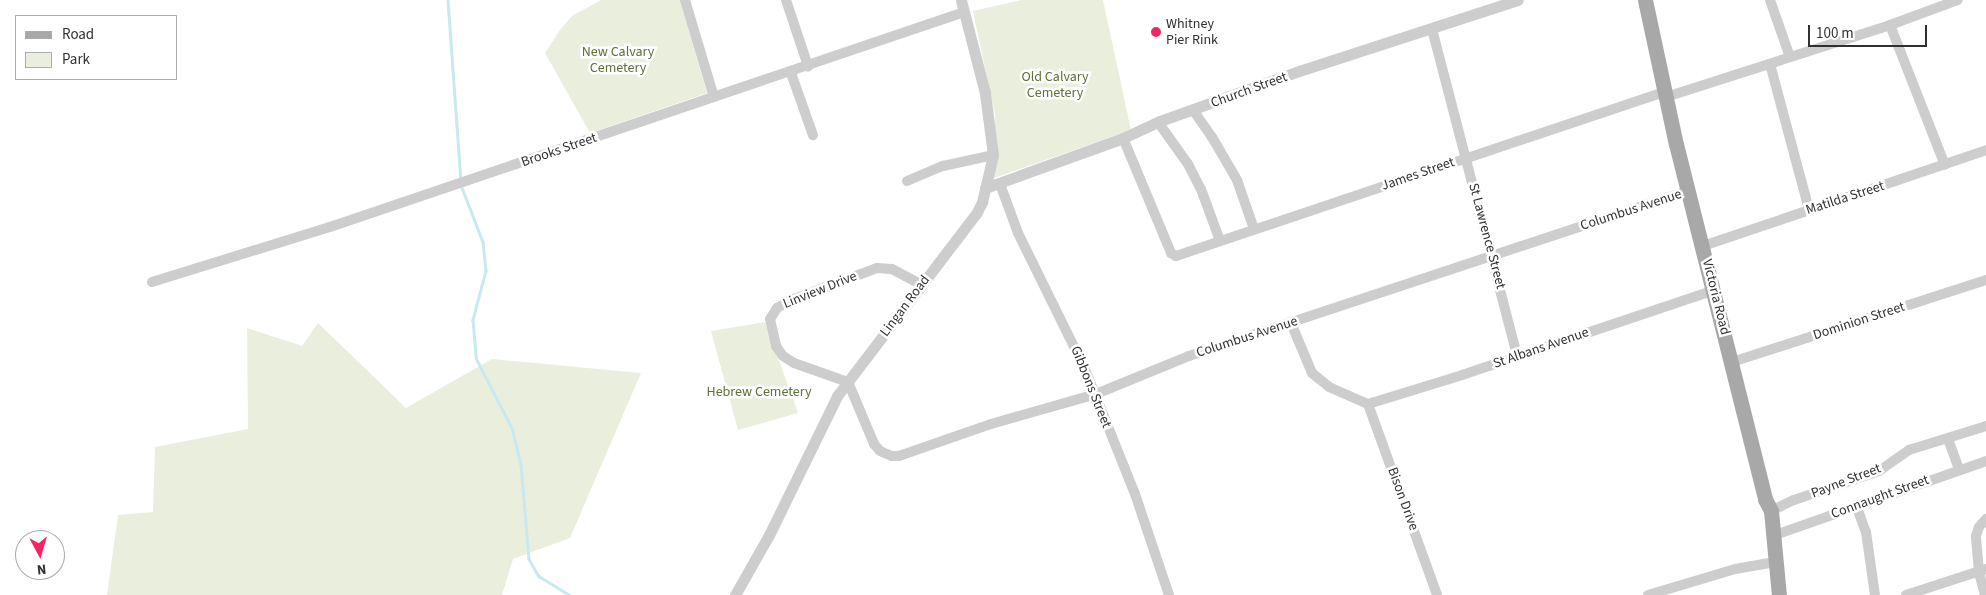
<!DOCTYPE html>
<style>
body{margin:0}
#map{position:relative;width:1986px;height:595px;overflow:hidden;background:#fff;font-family:"Source Sans 3",sans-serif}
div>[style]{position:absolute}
.green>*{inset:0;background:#eaeedd}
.stream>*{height:2.5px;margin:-1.25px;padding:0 1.25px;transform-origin:1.25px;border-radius:1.25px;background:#c8e9ef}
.minor>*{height:10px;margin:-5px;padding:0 5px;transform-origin:5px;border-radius:5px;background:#cdcdcd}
.tertiary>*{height:11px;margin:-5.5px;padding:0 5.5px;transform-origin:5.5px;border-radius:5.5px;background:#cdcdcd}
.primary>*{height:15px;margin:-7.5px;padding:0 7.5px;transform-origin:7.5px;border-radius:7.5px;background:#a8a8a8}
.dots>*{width:14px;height:14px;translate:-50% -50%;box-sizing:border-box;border:2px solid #fff;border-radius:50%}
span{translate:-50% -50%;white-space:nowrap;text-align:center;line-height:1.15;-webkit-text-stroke:5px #fff;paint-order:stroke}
.poi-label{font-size:14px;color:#303030}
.left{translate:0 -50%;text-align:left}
.park-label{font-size:14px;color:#607039}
.street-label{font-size:14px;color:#303030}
.legend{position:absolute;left:15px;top:15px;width:162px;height:65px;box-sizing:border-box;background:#fff;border:1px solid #acacac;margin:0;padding:6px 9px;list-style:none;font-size:15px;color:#303030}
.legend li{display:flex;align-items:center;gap:10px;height:25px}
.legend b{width:25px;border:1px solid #acacac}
.north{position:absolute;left:15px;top:530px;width:50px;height:50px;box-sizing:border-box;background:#fff;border:1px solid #acacac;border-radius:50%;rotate:174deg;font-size:14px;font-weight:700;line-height:20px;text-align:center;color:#303030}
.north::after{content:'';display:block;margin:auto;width:18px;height:22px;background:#f42564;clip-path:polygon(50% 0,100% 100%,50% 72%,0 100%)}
.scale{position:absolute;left:1808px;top:25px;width:119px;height:22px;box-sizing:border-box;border:2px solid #303030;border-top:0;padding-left:6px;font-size:15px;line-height:18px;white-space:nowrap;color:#303030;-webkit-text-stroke:4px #fff;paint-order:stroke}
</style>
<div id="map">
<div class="green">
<div style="clip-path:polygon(601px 0,680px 0,707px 93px,590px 133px,545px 53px,560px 30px,572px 16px)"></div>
<div style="clip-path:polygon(1021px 0,1103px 0,1131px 130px,988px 180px,995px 153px,995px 115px,973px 11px)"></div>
<div style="clip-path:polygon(765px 322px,798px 413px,738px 430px,711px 331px)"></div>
<div style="clip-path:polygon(318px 323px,406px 408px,492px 359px,641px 373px,570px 538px,513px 559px,502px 595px,107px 595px,118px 515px,153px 512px,155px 447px,248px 429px,247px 328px,302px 346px)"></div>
</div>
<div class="stream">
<div style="left:448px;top:0;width:180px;rotate:85.9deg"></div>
<div style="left:461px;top:185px;width:61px;rotate:68.9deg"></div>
<div style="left:483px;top:242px;width:29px;rotate:84deg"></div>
<div style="left:486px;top:271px;width:51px;rotate:104.9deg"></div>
<div style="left:473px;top:320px;width:38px;rotate:85deg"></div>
<div style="left:476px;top:358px;width:79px;rotate:62.8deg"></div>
<div style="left:512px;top:428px;width:37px;rotate:76deg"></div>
<div style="left:521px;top:464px;width:95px;rotate:85.2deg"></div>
<div style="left:529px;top:559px;width:20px;rotate:60deg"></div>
<div style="left:539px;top:576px;width:36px;rotate:32deg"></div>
</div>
<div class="minor">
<div style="left:685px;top:0;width:101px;rotate:73.4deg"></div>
<div style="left:786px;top:0;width:70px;rotate:71.6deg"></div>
<div style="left:1770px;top:0;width:60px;rotate:70.7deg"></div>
<div style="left:1890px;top:25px;width:150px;rotate:68.6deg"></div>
<div style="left:1432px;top:29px;width:338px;rotate:75.4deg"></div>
<div style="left:1770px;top:64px;width:151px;rotate:75deg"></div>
<div style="left:791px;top:73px;width:66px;rotate:70.5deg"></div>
<div style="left:1666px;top:97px;width:235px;rotate:-17.8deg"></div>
<div style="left:1890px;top:25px;width:72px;rotate:-20.2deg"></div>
<div style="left:1193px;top:110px;width:33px;rotate:55deg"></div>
<div style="left:1212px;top:137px;width:50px;rotate:59.8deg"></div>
<div style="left:1237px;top:180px;width:52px;rotate:70.9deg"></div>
<div style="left:1158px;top:122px;width:52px;rotate:54.5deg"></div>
<div style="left:1188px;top:164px;width:28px;rotate:63deg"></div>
<div style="left:1201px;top:189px;width:55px;rotate:69.9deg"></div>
<div style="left:1123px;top:138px;width:125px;rotate:67.3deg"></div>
<div style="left:1171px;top:253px;width:6px;rotate:31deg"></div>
<div style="left:1176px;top:256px;width:515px;rotate:-18.58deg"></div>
<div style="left:907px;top:181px;width:39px;rotate:-23deg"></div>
<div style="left:943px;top:166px;width:51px;rotate:-12.4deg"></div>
<div style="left:1000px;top:184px;width:52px;rotate:69.8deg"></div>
<div style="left:1018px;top:233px;width:152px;rotate:63.8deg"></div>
<div style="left:1085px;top:369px;width:135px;rotate:68.2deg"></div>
<div style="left:1135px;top:494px;width:107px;rotate:71.4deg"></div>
<div style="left:1703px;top:246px;width:299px;rotate:-18.7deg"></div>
<div style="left:152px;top:282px;width:186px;rotate:-17.2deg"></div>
<div style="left:330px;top:227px;width:669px;rotate:-18.73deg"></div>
<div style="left:922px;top:285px;width:34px;rotate:-152deg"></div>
<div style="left:892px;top:269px;width:15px;rotate:-176deg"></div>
<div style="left:877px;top:268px;width:92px;rotate:159.6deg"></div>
<div style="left:791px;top:300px;width:16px;rotate:150deg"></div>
<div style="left:777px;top:308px;width:13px;rotate:122deg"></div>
<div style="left:770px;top:319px;width:28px;rotate:77deg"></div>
<div style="left:776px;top:346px;width:12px;rotate:55deg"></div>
<div style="left:783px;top:356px;width:13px;rotate:32deg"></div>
<div style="left:794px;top:363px;width:57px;rotate:19.4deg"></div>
<div style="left:848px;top:382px;width:67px;rotate:67.2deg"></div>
<div style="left:874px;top:444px;width:9px;rotate:49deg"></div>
<div style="left:880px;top:451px;width:13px;rotate:23deg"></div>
<div style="left:892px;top:456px;width:7px"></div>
<div style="left:899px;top:456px;width:97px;rotate:-19.2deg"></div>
<div style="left:991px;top:424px;width:109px;rotate:-15.9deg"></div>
<div style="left:1096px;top:394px;width:100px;rotate:-22.2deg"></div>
<div style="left:1189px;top:356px;width:526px;rotate:-18.3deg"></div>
<div style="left:1291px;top:323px;width:54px;rotate:67.2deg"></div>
<div style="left:1312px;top:373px;width:22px;rotate:39deg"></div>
<div style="left:1329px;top:387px;width:43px;rotate:23.6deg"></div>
<div style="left:1732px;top:362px;width:267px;rotate:-17.9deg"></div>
<div style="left:1368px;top:404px;width:98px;rotate:-17.1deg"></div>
<div style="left:1462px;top:375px;width:266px;rotate:-18.6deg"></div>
<div style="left:1368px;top:404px;width:203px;rotate:70.1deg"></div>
<div style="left:1948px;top:439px;width:33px;rotate:70deg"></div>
<div style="left:1856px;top:505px;width:29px;rotate:70deg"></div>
<div style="left:1866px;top:532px;width:64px;rotate:81.9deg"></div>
<div style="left:1771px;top:511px;width:25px;rotate:-26deg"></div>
<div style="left:1794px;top:500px;width:90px;rotate:-18.8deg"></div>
<div style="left:1879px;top:471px;width:37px;rotate:-35deg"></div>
<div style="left:1909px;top:450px;width:81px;rotate:-17.3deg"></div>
<div style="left:1775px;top:535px;width:224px;rotate:-19.3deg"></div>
<div style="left:1648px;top:595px;width:91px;rotate:-16.6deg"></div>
<div style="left:1735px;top:569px;width:41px;rotate:-9.9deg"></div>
<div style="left:1906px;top:595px;width:84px;rotate:-18deg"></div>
<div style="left:1985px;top:595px;width:24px;rotate:-105deg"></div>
<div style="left:1979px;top:572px;width:36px;rotate:-95deg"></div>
<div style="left:1976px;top:536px;width:9px;rotate:-72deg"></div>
<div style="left:1979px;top:527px;width:11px;rotate:-49deg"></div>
</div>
<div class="tertiary">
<div style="left:985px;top:188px;width:147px;rotate:-19.9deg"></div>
<div style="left:1123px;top:138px;width:41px;rotate:-24.7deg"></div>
<div style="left:1160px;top:121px;width:148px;rotate:-19.8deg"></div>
<div style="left:1299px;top:71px;width:230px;rotate:-18deg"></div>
<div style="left:735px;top:595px;width:69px;rotate:-60.5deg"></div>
<div style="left:769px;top:535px;width:155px;rotate:-63.9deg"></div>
<div style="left:837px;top:396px;width:231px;rotate:-52.7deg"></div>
<div style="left:977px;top:212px;width:11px;rotate:-63deg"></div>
<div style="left:982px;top:202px;width:48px;rotate:-76.8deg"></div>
<div style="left:993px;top:155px;width:63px;rotate:-97.4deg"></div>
<div style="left:985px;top:93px;width:96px;rotate:-104.5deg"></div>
</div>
<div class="primary">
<div style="left:1645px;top:0;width:147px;rotate:77.9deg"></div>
<div style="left:1676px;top:144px;width:366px;rotate:75.9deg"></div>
<div style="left:1765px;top:499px;width:13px;rotate:63deg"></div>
<div style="left:1771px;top:511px;width:84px;rotate:84.6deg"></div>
</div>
<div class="dots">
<div style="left:1156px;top:32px;background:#f42564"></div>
</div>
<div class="poi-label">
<span class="left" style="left:1166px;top:32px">Whitney<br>Pier Rink</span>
</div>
<div class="park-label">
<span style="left:618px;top:60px">New Calvary<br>Cemetery</span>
<span style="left:1055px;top:85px">Old Calvary<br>Cemetery</span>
<span style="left:759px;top:392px">Hebrew Cemetery</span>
</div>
<div class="street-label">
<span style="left:1249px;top:90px;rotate:-20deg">Church Street</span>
<span style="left:559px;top:150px;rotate:-19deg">Brooks Street</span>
<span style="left:1418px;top:174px;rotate:-19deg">James Street</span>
<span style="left:1845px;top:198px;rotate:-18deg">Matilda Street</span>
<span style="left:1631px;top:210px;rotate:-18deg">Columbus Avenue</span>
<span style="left:1487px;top:236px;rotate:75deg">St Lawrence Street</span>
<span style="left:820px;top:290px;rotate:-22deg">Linview Drive</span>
<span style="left:1716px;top:297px;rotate:76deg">Victoria Road</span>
<span style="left:905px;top:306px;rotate:-53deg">Lingan Road</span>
<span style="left:1859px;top:321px;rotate:-18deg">Dominion Street</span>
<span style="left:1247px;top:337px;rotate:-18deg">Columbus Avenue</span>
<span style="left:1541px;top:348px;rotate:-19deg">St Albans Avenue</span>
<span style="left:1091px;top:387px;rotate:68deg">Gibbons Street</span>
<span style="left:1846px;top:481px;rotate:-21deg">Payne Street</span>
<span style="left:1880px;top:497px;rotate:-20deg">Connaught Street</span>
<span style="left:1403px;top:499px;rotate:70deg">Bison Drive</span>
</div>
<ul class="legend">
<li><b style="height:6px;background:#a8a8a8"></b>Road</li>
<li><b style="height:14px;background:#eaeedd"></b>Park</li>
</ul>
<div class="north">N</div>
<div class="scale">100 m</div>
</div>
